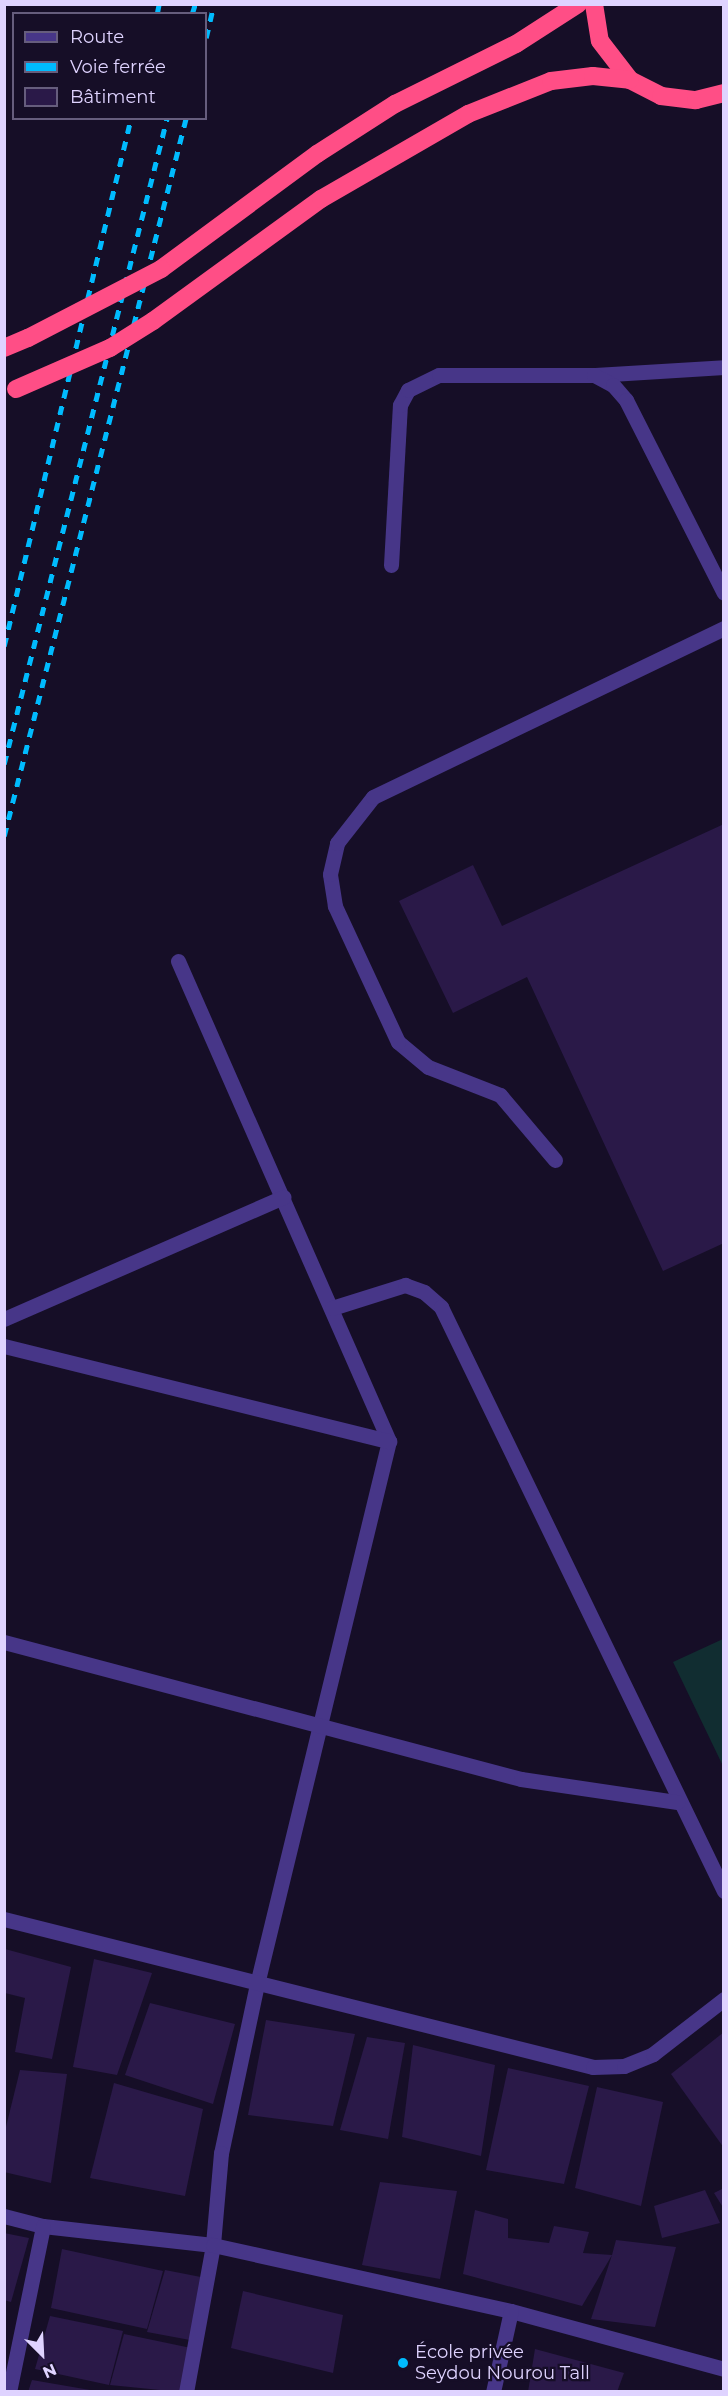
<!DOCTYPE html>
<meta charset="utf-8">
<style>
body{margin:0}
#map{position:relative;width:728px;height:2396px;overflow:hidden;background:#160e27;font-family:Montserrat,sans-serif}
div>[style]{position:absolute}
.green>*{inset:0;background:#112d31}
.building>*{inset:0;background:#2a1948}
.lane>*{height:15px;margin:-7.5px;padding:0 7.5px;transform-origin:7.5px;border-radius:7.5px;background:#473688}
.street>*{height:15px;margin:-7.5px;padding:0 7.5px;transform-origin:7.5px;border-radius:7.5px;background:#473688}
.highway>*{height:18px;margin:-9px;padding:0 9px;transform-origin:9px;border-radius:9px;background:#ff4e86}
.rail>*{height:4.5px;margin-top:-2.25px;transform-origin:0;background:repeating-linear-gradient(90deg,#00bbfe 0 9px,transparent 0 17px)}
.highway-bridge>*{height:18px;margin:-9px;padding:0 9px;transform-origin:9px;border-radius:9px;background:#ff4e86}
.dots>*{width:16px;height:16px;translate:-50% -50%;box-sizing:border-box;border:3px solid #160e27;border-radius:50%}
span{translate:-50% -50%;white-space:nowrap;text-align:center;line-height:1.15;-webkit-text-stroke:4.5px #160e27;paint-order:stroke}
.poi-label{font-size:18px;color:#dfd3ff}
.left{translate:0 -50%;text-align:left}
.frame{position:absolute;inset:0;border:6px solid #dfd3ff;pointer-events:none}
.legend{position:absolute;left:12px;top:12px;width:195px;height:108px;box-sizing:border-box;background:#160e27;border:2px solid #665d7d;margin:0;padding:8px 10px;list-style:none;font-size:18px;color:#dfd3ff}
.legend li{display:flex;align-items:center;gap:12px;height:30px}
.legend b{width:30px;border:2px solid #665d7d}
.north{position:absolute;left:12px;top:2324px;width:60px;height:60px;-webkit-text-stroke:4px #160e27;paint-order:stroke;rotate:156deg;font-size:16px;font-weight:700;line-height:24px;text-align:center;color:#dfd3ff}
.north::after{content:'';display:block;margin:auto;width:21px;height:27px;background:#dfd3ff;clip-path:polygon(50% 0,100% 100%,50% 72%,0 100%)}
</style>
<div id="map">
<div class="green">
<div style="clip-path:polygon(723px 1639px,723px 1766px,673px 1662px)"></div>
</div>
<div class="building">
<div style="clip-path:polygon(724px 824px,724px 1243px,663px 1271px,527px 977px,453px 1013px,399px 901px,473px 865px,502px 926px)"></div>
<div style="clip-path:polygon(5px 1949px,71px 1967px,52px 2059px,15px 2052px,25px 1998px,5px 1993px)"></div>
<div style="clip-path:polygon(94px 1959px,152px 1973px,117px 2075px,73px 2067px)"></div>
<div style="clip-path:polygon(150px 2003px,235px 2024px,213px 2104px,125px 2075px)"></div>
<div style="clip-path:polygon(266px 2020px,355px 2034px,333px 2126px,248px 2115px)"></div>
<div style="clip-path:polygon(724px 2032px,724px 2148px,671px 2074px)"></div>
<div style="clip-path:polygon(367px 2037px,405px 2043px,388px 2139px,340px 2130px)"></div>
<div style="clip-path:polygon(413px 2045px,495px 2065px,481px 2156px,402px 2137px)"></div>
<div style="clip-path:polygon(508px 2068px,589px 2086px,564px 2184px,486px 2170px)"></div>
<div style="clip-path:polygon(20px 2070px,67px 2074px,51px 2183px,4px 2172px,4px 2135px)"></div>
<div style="clip-path:polygon(114px 2083px,203px 2109px,185px 2196px,90px 2178px)"></div>
<div style="clip-path:polygon(597px 2087px,663px 2102px,641px 2206px,575px 2188px)"></div>
<div style="clip-path:polygon(380px 2182px,457px 2191px,440px 2279px,362px 2265px)"></div>
<div style="clip-path:polygon(724px 2188px,724px 2209px,714px 2193px)"></div>
<div style="clip-path:polygon(705px 2190px,720px 2223px,662px 2238px,654px 2206px)"></div>
<div style="clip-path:polygon(475px 2210px,508px 2219px,508px 2238px,549px 2243px,554px 2226px,589px 2232px,583px 2253px,612px 2255px,616px 2240px,676px 2247px,655px 2327px,591px 2319px,612px 2255px,582px 2306px,463px 2274px)"></div>
<div style="clip-path:polygon(4px 2233px,29px 2238px,11px 2302px,4px 2300px)"></div>
<div style="clip-path:polygon(62px 2249px,163px 2271px,147px 2329px,51px 2308px)"></div>
<div style="clip-path:polygon(165px 2270px,206px 2278px,190px 2340px,147px 2332px)"></div>
<div style="clip-path:polygon(243px 2291px,343px 2315px,333px 2373px,231px 2348px)"></div>
<div style="clip-path:polygon(50px 2316px,123px 2331px,109px 2385px,35px 2369px)"></div>
<div style="clip-path:polygon(124px 2334px,191px 2348px,180px 2392px,110px 2385px)"></div>
<div style="clip-path:polygon(535px 2349px,624px 2373px,617px 2392px,528px 2392px)"></div>
<div style="clip-path:polygon(32px 2380px,90px 2390px,90px 2392px,28px 2392px)"></div>
</div>
<div class="lane">
<div style="left:595px;top:375px;width:129px;rotate:-3.5deg"></div>
<div style="left:391px;top:565px;width:160px;rotate:-86.8deg"></div>
<div style="left:400px;top:405px;width:17px;rotate:-62deg"></div>
<div style="left:408px;top:390px;width:34px;rotate:-26deg"></div>
<div style="left:439px;top:375px;width:155px"></div>
<div style="left:594px;top:375px;width:21px;rotate:28deg"></div>
<div style="left:613px;top:385px;width:20px;rotate:49deg"></div>
<div style="left:626px;top:400px;width:216px;rotate:63.1deg"></div>
<div style="left:555px;top:1160px;width:85px;rotate:-130.2deg"></div>
<div style="left:500px;top:1095px;width:77px;rotate:-158.7deg"></div>
<div style="left:428px;top:1067px;width:39px;rotate:-140deg"></div>
<div style="left:398px;top:1042px;width:150px;rotate:-114.9deg"></div>
<div style="left:335px;top:906px;width:32px;rotate:-99deg"></div>
<div style="left:330px;top:874px;width:32px;rotate:-77deg"></div>
<div style="left:337px;top:843px;width:58px;rotate:-52deg"></div>
<div style="left:373px;top:797px;width:390px;rotate:-25.7deg"></div>
</div>
<div class="street">
<div style="left:178px;top:961px;width:524px;rotate:66.27deg"></div>
<div style="left:389px;top:1441px;width:559px;rotate:103.66deg"></div>
<div style="left:257px;top:1984px;width:173px;rotate:102deg"></div>
<div style="left:221px;top:2153px;width:92px;rotate:95deg"></div>
<div style="left:213px;top:2245px;width:149px;rotate:100.4deg"></div>
<div style="left:332px;top:1308px;width:77px;rotate:-17.5deg"></div>
<div style="left:405px;top:1285px;width:20px;rotate:20deg"></div>
<div style="left:424px;top:1292px;width:23px;rotate:41deg"></div>
<div style="left:441px;top:1307px;width:649px;rotate:64.15deg"></div>
<div style="left:4px;top:1319px;width:305px;rotate:-23.6deg"></div>
<div style="left:4px;top:1346px;width:397px;rotate:13.9deg"></div>
<div style="left:4px;top:1642px;width:535px;rotate:14.84deg"></div>
<div style="left:521px;top:1779px;width:158px;rotate:8.4deg"></div>
<div style="left:4px;top:1919px;width:607px;rotate:14.1deg"></div>
<div style="left:593px;top:2067px;width:31px;rotate:-2deg"></div>
<div style="left:624px;top:2066px;width:31px;rotate:-22deg"></div>
<div style="left:653px;top:2054px;width:90px;rotate:-37.8deg"></div>
<div style="left:4px;top:2216px;width:40px;rotate:14.4deg"></div>
<div style="left:43px;top:2226px;width:171px;rotate:6.4deg"></div>
<div style="left:213px;top:2245px;width:305px;rotate:12.5deg"></div>
<div style="left:511px;top:2311px;width:221px;rotate:15.2deg"></div>
<div style="left:9px;top:2392px;width:169px;rotate:-78.4deg"></div>
<div style="left:493px;top:2392px;width:83px;rotate:-77.5deg"></div>
</div>
<div class="highway">
<div style="left:594px;top:4px;width:37px;rotate:81deg"></div>
<div style="left:600px;top:41px;width:49px;rotate:52.4deg"></div>
<div style="left:630px;top:80px;width:35px;rotate:27deg"></div>
<div style="left:661px;top:96px;width:35px;rotate:7deg"></div>
<div style="left:696px;top:100px;width:29px;rotate:-14deg"></div>
<div style="left:161px;top:269px;width:194px;rotate:-36.4deg"></div>
<div style="left:317px;top:154px;width:93px;rotate:-32.7deg"></div>
<div style="left:395px;top:104px;width:135px;rotate:-26.4deg"></div>
<div style="left:516px;top:44px;width:74px;rotate:-32.8deg"></div>
<div style="left:153px;top:321px;width:208px;rotate:-36deg"></div>
<div style="left:321px;top:199px;width:170px;rotate:-30deg"></div>
<div style="left:468px;top:114px;width:89px;rotate:-21.7deg"></div>
<div style="left:551px;top:81px;width:42px;rotate:-6.8deg"></div>
<div style="left:593px;top:76px;width:37px;rotate:6deg"></div>
<div style="left:4px;top:348px;width:26px;rotate:-23deg"></div>
</div>
<div class="rail">
<div style="left:157px;top:14px;width:10px;rotate:-79deg"></div>
<div style="left:192px;top:14px;width:10px;rotate:-73deg"></div>
<div style="left:206px;top:38px;width:35px;rotate:-77deg"></div>
<div style="left:4px;top:646px;width:543px;rotate:-76.48deg"></div>
<div style="left:4px;top:764px;width:666px;rotate:-75.84deg"></div>
<div style="left:4px;top:836px;width:741px;rotate:-75.78deg"></div>
</div>
<div class="highway-bridge">
<div style="left:28px;top:338px;width:150px;rotate:-27.4deg"></div>
<div style="left:16px;top:389px;width:103px;rotate:-23.6deg"></div>
<div style="left:110px;top:348px;width:51px;rotate:-32.1deg"></div>
</div>
<div class="dots">
<div style="left:403px;top:2363px;background:#00bbfe"></div>
</div>
<div class="poi-label">
<span class="left" style="left:415px;top:2363px">École privée<br>Seydou Nourou Tall</span>
</div>
<div class="frame"></div>
<ul class="legend">
<li><b style="height:8px;background:#473688"></b>Route</li>
<li><b style="height:8px;background:#00bbfe"></b>Voie ferrée</li>
<li><b style="height:16px;background:#2a1948"></b>Bâtiment</li>
</ul>
<div class="north">N</div>
</div>
